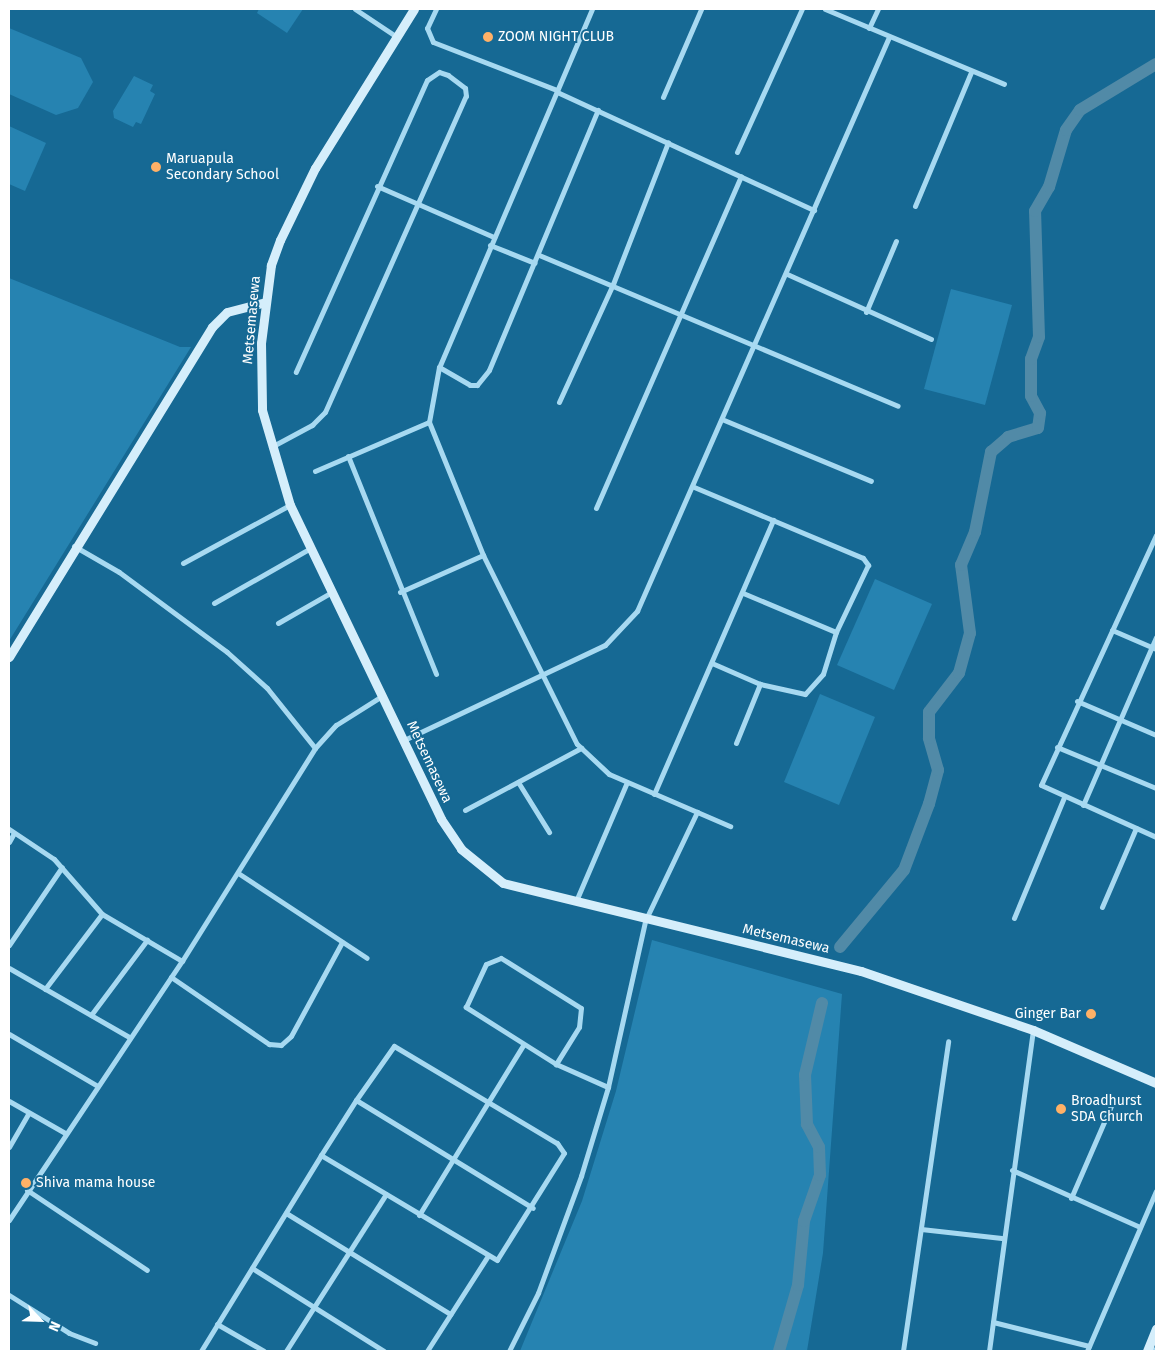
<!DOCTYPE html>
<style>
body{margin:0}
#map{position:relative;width:1165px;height:1360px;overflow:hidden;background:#166994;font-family:"Fira Sans",sans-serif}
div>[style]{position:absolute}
.green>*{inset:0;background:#2683b1}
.river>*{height:12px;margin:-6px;padding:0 6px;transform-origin:6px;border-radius:6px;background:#518aa7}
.street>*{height:5px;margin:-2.5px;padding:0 2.5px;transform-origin:2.5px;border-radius:2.5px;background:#a7d9f1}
.secondary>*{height:9px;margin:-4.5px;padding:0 4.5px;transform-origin:4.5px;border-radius:4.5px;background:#d5eefb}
.dots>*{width:14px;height:14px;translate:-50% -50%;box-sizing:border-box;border:2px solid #166994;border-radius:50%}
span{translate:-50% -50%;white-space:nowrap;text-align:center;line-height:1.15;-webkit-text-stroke:4px #166994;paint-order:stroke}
.poi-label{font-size:14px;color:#fff}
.left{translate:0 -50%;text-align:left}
.right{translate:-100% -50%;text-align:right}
.street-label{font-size:14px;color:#fff}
.frame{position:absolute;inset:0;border:10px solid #fff;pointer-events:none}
.north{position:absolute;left:15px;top:1295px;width:50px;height:50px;-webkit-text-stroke:4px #166994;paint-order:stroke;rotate:114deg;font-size:14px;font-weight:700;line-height:20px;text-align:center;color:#fff}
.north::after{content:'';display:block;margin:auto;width:18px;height:22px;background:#fff;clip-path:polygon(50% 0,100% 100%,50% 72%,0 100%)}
</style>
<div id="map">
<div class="green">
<div style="clip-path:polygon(259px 9px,303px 9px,287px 33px,257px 13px)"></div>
<div style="clip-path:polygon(9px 28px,81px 58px,93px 82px,78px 108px,56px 115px,9px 94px)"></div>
<div style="clip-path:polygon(134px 76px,153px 85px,150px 91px,155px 94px,141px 124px,136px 122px,133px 127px,114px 118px,113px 111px)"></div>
<div style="clip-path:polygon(9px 126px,46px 143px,25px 191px,9px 184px)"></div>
<div style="clip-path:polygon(9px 278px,180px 347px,191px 347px,9px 641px)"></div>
<div style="clip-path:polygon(951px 289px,1012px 305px,985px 405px,924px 389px)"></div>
<div style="clip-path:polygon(875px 579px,932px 604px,894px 690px,837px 665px)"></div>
<div style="clip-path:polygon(820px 694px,875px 717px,839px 805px,784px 782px)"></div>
<div style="clip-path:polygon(652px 940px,842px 994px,823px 1253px,807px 1351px,520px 1351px,582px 1201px,616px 1091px)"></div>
</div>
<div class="river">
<div style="left:840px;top:947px;width:100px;rotate:-50.3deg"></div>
<div style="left:904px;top:870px;width:71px;rotate:-69.3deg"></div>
<div style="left:929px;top:804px;width:35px;rotate:-75deg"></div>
<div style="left:938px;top:770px;width:33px;rotate:-106deg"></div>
<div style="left:929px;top:738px;width:26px;rotate:-90deg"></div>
<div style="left:929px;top:712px;width:49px;rotate:-52.4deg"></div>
<div style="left:959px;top:673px;width:41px;rotate:-74.6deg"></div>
<div style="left:970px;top:633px;width:69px;rotate:-97.5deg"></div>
<div style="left:961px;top:565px;width:36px;rotate:-67deg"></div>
<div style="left:975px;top:532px;width:82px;rotate:-78.7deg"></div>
<div style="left:991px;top:452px;width:23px;rotate:-41deg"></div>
<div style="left:1008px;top:437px;width:31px;rotate:-17deg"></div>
<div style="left:1038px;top:428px;width:15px;rotate:-82deg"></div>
<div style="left:1040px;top:413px;width:19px;rotate:-118deg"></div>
<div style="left:1031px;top:396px;width:37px;rotate:-90deg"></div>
<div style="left:1031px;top:359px;width:23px;rotate:-70deg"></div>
<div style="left:1039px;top:337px;width:126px;rotate:-91.8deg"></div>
<div style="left:1035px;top:211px;width:28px;rotate:-60deg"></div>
<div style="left:1049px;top:187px;width:59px;rotate:-73.4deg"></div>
<div style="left:1066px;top:130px;width:24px;rotate:-55deg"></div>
<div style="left:1080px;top:110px;width:89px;rotate:-31.2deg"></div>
<div style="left:779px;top:1351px;width:69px;rotate:-73.9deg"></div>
<div style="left:798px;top:1285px;width:64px;rotate:-84.6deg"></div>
<div style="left:804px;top:1221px;width:49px;rotate:-70.8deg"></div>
<div style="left:820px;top:1175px;width:28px;rotate:-92deg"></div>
<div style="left:819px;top:1147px;width:26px;rotate:-118deg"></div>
<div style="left:807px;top:1124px;width:49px;rotate:-92.3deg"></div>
<div style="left:805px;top:1075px;width:74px;rotate:-76.7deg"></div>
</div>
<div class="street">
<div style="left:355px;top:9px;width:50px;rotate:33.7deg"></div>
<div style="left:436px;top:9px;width:21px;rotate:115deg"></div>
<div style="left:427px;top:28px;width:15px;rotate:67deg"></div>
<div style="left:433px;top:42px;width:133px;rotate:21.2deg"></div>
<div style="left:592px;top:9px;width:389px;rotate:113.1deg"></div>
<div style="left:439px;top:367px;width:56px;rotate:100.3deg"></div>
<div style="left:429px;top:422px;width:144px;rotate:67.9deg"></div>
<div style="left:483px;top:555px;width:211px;rotate:63.6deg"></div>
<div style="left:577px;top:744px;width:44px;rotate:43.2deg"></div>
<div style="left:609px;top:774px;width:132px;rotate:23.3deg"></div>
<div style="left:825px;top:9px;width:194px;rotate:22.7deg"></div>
<div style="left:869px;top:28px;width:21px;rotate:-65deg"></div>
<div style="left:557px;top:92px;width:283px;rotate:24.7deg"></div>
<div style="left:663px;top:97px;width:96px;rotate:-66.6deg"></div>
<div style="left:737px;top:152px;width:157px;rotate:-65.6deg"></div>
<div style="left:377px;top:186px;width:128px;rotate:23.6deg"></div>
<div style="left:915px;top:206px;width:145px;rotate:-67.3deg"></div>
<div style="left:490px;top:245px;width:48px;rotate:21.8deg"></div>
<div style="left:539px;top:255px;width:389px;rotate:22.8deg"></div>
<div style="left:787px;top:274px;width:158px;rotate:24.3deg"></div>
<div style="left:866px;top:312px;width:77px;rotate:-67.1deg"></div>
<div style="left:439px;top:367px;width:36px;rotate:30deg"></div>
<div style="left:470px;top:385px;width:7px"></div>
<div style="left:477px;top:385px;width:19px;rotate:-51deg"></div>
<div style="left:489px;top:370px;width:282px;rotate:-67.3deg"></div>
<div style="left:559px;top:402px;width:130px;rotate:-65.4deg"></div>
<div style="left:613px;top:284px;width:152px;rotate:-68.8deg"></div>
<div style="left:724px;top:420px;width:159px;rotate:22.5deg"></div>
<div style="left:271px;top:447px;width:47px;rotate:-28.2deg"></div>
<div style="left:312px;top:425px;width:18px;rotate:-45deg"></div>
<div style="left:325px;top:412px;width:346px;rotate:-66deg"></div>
<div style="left:466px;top:96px;width:8px;rotate:-97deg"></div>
<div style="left:465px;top:88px;width:21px;rotate:-143deg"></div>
<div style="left:448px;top:75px;width:9px;rotate:-162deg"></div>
<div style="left:439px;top:72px;width:14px;rotate:146deg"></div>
<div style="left:427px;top:80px;width:320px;rotate:114.2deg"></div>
<div style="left:348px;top:456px;width:235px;rotate:68deg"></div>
<div style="left:315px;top:471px;width:124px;rotate:-23.3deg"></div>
<div style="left:694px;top:487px;width:183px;rotate:22.8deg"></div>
<div style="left:863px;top:558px;width:9px;rotate:54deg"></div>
<div style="left:868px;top:565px;width:74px;rotate:115.5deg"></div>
<div style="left:836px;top:632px;width:44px;rotate:107.2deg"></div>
<div style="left:823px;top:674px;width:27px;rotate:132deg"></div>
<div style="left:805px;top:694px;width:46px;rotate:-167.5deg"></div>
<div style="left:760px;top:684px;width:52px;rotate:-156.4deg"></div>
<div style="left:596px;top:508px;width:362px;rotate:-66.4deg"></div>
<div style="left:1156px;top:535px;width:275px;rotate:114.7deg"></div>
<div style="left:1041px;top:785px;width:126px;rotate:24.3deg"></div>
<div style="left:74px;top:546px;width:52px;rotate:30deg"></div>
<div style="left:119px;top:572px;width:134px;rotate:36.5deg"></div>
<div style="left:227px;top:652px;width:54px;rotate:42deg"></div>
<div style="left:267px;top:688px;width:77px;rotate:51.3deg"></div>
<div style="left:183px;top:563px;width:122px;rotate:-28.5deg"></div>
<div style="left:400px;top:592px;width:91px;rotate:-24deg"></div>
<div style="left:743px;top:593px;width:101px;rotate:22.8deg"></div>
<div style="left:214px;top:603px;width:112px;rotate:-29.6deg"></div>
<div style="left:278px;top:623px;width:62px;rotate:-29.9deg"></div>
<div style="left:1112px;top:630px;width:48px;rotate:23.4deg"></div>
<div style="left:1077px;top:701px;width:86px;rotate:23.3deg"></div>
<div style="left:404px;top:740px;width:222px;rotate:-25.3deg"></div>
<div style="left:605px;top:645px;width:47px;rotate:-46.7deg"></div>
<div style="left:637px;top:611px;width:627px;rotate:-66.3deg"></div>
<div style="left:736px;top:743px;width:64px;rotate:-67.9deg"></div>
<div style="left:1057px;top:747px;width:107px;rotate:22.5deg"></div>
<div style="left:518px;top:782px;width:59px;rotate:58.2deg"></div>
<div style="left:654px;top:794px;width:299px;rotate:-66.5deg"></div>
<div style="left:1083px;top:805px;width:183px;rotate:-66.5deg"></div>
<div style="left:465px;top:810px;width:132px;rotate:-28.1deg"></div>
<div style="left:9px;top:829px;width:54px;rotate:33.7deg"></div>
<div style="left:54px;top:859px;width:73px;rotate:48.9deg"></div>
<div style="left:9px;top:842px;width:10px;rotate:-61deg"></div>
<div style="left:238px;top:873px;width:154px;rotate:33.4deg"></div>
<div style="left:576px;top:901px;width:129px;rotate:-66.8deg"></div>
<div style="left:1102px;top:907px;width:86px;rotate:-66.7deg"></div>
<div style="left:1014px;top:918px;width:131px;rotate:-67.5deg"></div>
<div style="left:9px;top:945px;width:94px;rotate:-55.8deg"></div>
<div style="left:501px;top:958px;width:94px;rotate:32deg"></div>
<div style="left:581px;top:1008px;width:19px;rotate:96deg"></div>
<div style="left:579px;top:1027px;width:44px;rotate:121.9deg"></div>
<div style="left:556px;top:1064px;width:107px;rotate:-147.7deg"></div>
<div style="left:466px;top:1007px;width:47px;rotate:-65.1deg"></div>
<div style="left:486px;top:964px;width:16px;rotate:-22deg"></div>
<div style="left:9px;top:968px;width:138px;rotate:29.9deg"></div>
<div style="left:171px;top:977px;width:119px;rotate:34.4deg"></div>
<div style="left:269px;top:1044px;width:12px;rotate:5deg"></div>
<div style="left:281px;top:1045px;width:13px;rotate:-42deg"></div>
<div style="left:291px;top:1036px;width:107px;rotate:-61.5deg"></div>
<div style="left:45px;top:989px;width:94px;rotate:-52.8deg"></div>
<div style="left:102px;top:914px;width:93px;rotate:30.4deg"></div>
<div style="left:91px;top:1015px;width:94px;rotate:-53.3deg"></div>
<div style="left:9px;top:1034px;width:101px;rotate:30.4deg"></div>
<div style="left:556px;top:1064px;width:57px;rotate:23.9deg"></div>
<div style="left:356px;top:1100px;width:207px;rotate:31.4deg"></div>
<div style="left:9px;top:1101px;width:64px;rotate:29.7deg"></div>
<div style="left:9px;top:1147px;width:39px;rotate:-60deg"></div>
<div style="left:1012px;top:1170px;width:140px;rotate:24deg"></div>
<div style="left:27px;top:1190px;width:144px;rotate:33.7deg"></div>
<div style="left:1071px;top:1198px;width:100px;rotate:-66.5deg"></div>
<div style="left:286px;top:1213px;width:193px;rotate:31.6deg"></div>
<div style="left:419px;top:1215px;width:199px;rotate:-58.5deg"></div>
<div style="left:9px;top:1220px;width:311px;rotate:-56.3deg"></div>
<div style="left:182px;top:961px;width:251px;rotate:-58deg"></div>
<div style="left:315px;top:748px;width:31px;rotate:-48deg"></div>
<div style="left:336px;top:725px;width:54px;rotate:-32.2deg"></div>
<div style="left:921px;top:1229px;width:81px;rotate:6.4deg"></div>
<div style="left:252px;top:1268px;width:156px;rotate:32.2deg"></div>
<div style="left:9px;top:1295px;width:71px;rotate:32.3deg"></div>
<div style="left:69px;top:1333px;width:28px;rotate:21deg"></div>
<div style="left:993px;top:1322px;width:99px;rotate:14deg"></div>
<div style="left:217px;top:1324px;width:54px;rotate:29.9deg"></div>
<div style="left:1149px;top:1347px;width:8px;rotate:30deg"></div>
<div style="left:201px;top:1351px;width:230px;rotate:-58.5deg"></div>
<div style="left:321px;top:1155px;width:65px;rotate:-57.5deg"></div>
<div style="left:356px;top:1100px;width:66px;rotate:-54.9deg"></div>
<div style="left:394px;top:1046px;width:190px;rotate:30.8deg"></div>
<div style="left:557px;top:1143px;width:12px;rotate:55deg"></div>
<div style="left:564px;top:1153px;width:126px;rotate:122.1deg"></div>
<div style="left:497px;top:1260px;width:205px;rotate:-149.2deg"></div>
<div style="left:286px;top:1351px;width:186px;rotate:-57.5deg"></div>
<div style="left:427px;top:1351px;width:112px;rotate:-57.4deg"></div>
<div style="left:509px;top:1351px;width:65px;rotate:-63.4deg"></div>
<div style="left:538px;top:1293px;width:125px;rotate:-69.8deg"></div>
<div style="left:581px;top:1176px;width:93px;rotate:-73.1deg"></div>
<div style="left:608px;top:1087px;width:170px;rotate:-77.4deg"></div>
<div style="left:645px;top:921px;width:121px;rotate:-64.5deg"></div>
<div style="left:903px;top:1351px;width:313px;rotate:-81.7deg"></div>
<div style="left:989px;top:1351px;width:324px;rotate:-82.2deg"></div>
<div style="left:1087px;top:1351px;width:174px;rotate:-66.7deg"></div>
</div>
<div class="secondary">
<div style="left:414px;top:9px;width:187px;rotate:121.9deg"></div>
<div style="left:315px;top:168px;width:80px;rotate:115.9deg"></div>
<div style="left:280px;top:240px;width:27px;rotate:110deg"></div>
<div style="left:271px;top:265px;width:79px;rotate:97.3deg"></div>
<div style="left:261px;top:343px;width:67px;rotate:89.1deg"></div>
<div style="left:262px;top:410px;width:99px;rotate:73.6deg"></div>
<div style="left:290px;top:505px;width:348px;rotate:64.3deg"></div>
<div style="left:441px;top:819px;width:36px;rotate:56deg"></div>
<div style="left:461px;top:849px;width:54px;rotate:39deg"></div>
<div style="left:503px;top:883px;width:369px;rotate:13.8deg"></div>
<div style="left:861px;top:971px;width:182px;rotate:18.9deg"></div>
<div style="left:1033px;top:1030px;width:134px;rotate:23.3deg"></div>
<div style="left:9px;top:657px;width:387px;rotate:-58.4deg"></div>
<div style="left:212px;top:327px;width:21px;rotate:-45deg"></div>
<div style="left:227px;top:312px;width:40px;rotate:-14.4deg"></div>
<div style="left:1147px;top:1351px;width:24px;rotate:-68deg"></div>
</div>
<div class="dots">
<div style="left:488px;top:37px;background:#ffb167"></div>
<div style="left:156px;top:167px;background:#ffb167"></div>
<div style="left:1091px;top:1014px;background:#ffb167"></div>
<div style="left:1061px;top:1109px;background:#ffb167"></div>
<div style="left:26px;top:1183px;background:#ffb167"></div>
</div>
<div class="poi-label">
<span class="left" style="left:498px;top:37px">ZOOM NIGHT CLUB</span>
<span class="left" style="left:166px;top:167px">Maruapula<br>Secondary School</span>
<span class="right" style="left:1081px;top:1014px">Ginger Bar</span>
<span class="left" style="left:1071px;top:1109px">Broadhurst<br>SDA Church</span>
<span class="left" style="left:36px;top:1183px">Shiva mama house</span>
</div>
<div class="street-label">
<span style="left:252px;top:320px;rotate:-85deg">Metsemasewa</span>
<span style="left:429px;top:762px;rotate:65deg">Metsemasewa</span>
<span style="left:786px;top:939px;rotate:13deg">Metsemasewa</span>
</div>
<div class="frame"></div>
<div class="north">N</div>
</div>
